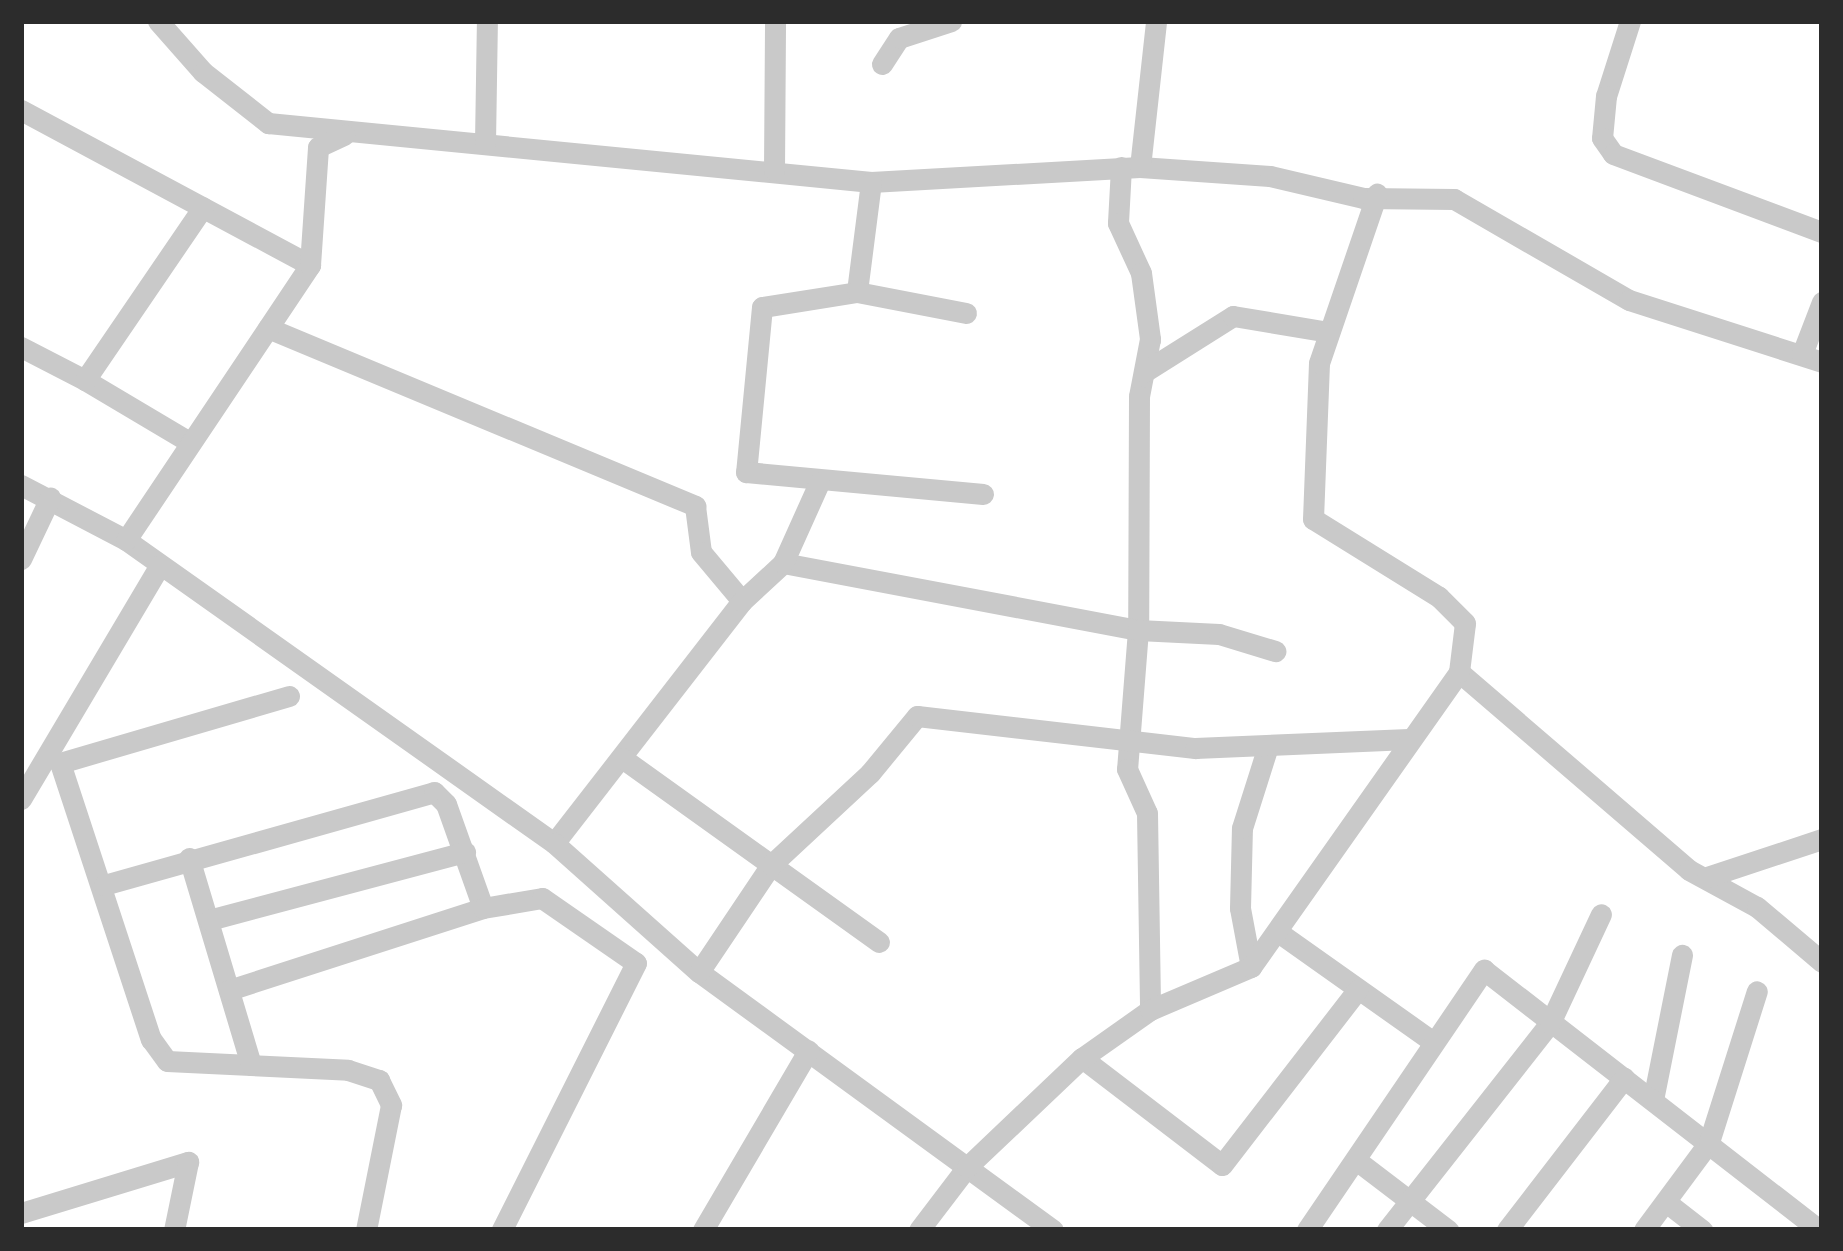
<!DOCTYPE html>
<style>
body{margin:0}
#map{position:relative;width:1843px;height:1251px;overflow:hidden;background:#fff;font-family:Inter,sans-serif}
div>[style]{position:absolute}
.minor>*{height:21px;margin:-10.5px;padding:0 10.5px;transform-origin:10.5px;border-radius:10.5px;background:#c9c9c9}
span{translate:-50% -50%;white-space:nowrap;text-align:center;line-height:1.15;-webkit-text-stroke:12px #fff;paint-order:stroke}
.frame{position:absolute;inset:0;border:24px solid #2c2c2c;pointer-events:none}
</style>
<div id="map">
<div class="minor">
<div style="left:158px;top:21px;width:68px;rotate:48.6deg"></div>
<div style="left:203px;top:72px;width:83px;rotate:38.1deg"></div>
<div style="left:268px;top:123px;width:606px;rotate:5.59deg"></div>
<div style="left:871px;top:182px;width:269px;rotate:-3.2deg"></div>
<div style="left:1140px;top:167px;width:130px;rotate:4deg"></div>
<div style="left:1270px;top:176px;width:96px;rotate:13.3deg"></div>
<div style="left:1363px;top:198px;width:91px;rotate:0.6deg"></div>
<div style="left:1454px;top:199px;width:202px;rotate:30deg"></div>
<div style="left:1629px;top:300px;width:203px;rotate:17.8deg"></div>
<div style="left:1630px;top:21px;width:79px;rotate:107.7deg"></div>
<div style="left:1606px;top:96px;width:42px;rotate:95.4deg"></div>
<div style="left:1602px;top:138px;width:19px;rotate:55deg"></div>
<div style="left:1613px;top:154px;width:223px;rotate:20.5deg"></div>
<div style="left:882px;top:64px;width:31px;rotate:-57deg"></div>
<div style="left:899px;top:38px;width:55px;rotate:-18.1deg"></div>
<div style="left:21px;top:110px;width:328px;rotate:28.2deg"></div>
<div style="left:485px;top:143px;width:122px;rotate:-89.1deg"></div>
<div style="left:1121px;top:167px;width:56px;rotate:93.1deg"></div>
<div style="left:1118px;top:223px;width:55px;rotate:65.3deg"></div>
<div style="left:1141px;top:273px;width:67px;rotate:82.2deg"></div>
<div style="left:1150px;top:339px;width:58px;rotate:100.9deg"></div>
<div style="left:1139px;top:396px;width:234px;rotate:90.2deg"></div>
<div style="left:1138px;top:630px;width:139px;rotate:94.5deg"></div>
<div style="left:1127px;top:769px;width:48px;rotate:65.6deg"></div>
<div style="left:1147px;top:813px;width:197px;rotate:89.1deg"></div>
<div style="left:1140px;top:167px;width:147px;rotate:-83.7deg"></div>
<div style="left:774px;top:170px;width:149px;rotate:-89.6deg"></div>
<div style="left:871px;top:182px;width:111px;rotate:97.3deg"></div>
<div style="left:857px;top:292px;width:96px;rotate:171deg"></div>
<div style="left:762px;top:307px;width:166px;rotate:95.5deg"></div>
<div style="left:746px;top:472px;width:238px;rotate:5.3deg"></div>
<div style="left:857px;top:292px;width:111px;rotate:10.9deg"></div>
<div style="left:268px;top:328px;width:463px;rotate:22.6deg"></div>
<div style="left:695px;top:506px;width:46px;rotate:82.6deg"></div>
<div style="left:701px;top:552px;width:64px;rotate:50.1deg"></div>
<div style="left:742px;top:601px;width:306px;rotate:127.8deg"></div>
<div style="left:21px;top:347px;width:72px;rotate:27.3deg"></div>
<div style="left:1802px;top:354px;width:56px;rotate:-69deg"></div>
<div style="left:1144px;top:372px;width:105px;rotate:-32.2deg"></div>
<div style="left:1233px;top:316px;width:97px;rotate:9.5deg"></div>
<div style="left:186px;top:440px;width:117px;rotate:-149.3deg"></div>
<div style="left:85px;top:380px;width:209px;rotate:-55.7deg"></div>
<div style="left:21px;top:485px;width:119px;rotate:27.6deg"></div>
<div style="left:126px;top:540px;width:524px;rotate:35.3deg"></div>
<div style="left:554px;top:843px;width:194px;rotate:41.7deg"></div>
<div style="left:699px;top:972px;width:438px;rotate:36.1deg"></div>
<div style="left:126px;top:540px;width:331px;rotate:-56.2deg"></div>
<div style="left:310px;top:265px;width:118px;rotate:-86.1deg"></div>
<div style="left:318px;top:147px;width:29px;rotate:-25deg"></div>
<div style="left:21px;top:559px;width:68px;rotate:-64.6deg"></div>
<div style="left:783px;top:563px;width:361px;rotate:10.7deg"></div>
<div style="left:1138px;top:630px;width:81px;rotate:2.8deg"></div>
<div style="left:1219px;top:634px;width:59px;rotate:16.9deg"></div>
<div style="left:742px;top:601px;width:56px;rotate:-42.8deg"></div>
<div style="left:783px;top:563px;width:88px;rotate:-65.8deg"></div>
<div style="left:1459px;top:672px;width:303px;rotate:40.7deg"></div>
<div style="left:1689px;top:870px;width:77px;rotate:28.6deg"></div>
<div style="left:1757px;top:907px;width:85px;rotate:40.2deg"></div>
<div style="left:289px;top:696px;width:239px;rotate:163.7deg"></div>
<div style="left:60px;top:763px;width:291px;rotate:71.8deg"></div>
<div style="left:151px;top:1039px;width:27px;rotate:54deg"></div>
<div style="left:167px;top:1061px;width:181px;rotate:2.8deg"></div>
<div style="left:348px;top:1070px;width:33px;rotate:18deg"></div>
<div style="left:379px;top:1080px;width:28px;rotate:64deg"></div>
<div style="left:391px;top:1105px;width:127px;rotate:101.3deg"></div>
<div style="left:622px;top:758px;width:316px;rotate:35.6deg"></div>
<div style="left:21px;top:799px;width:272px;rotate:-59.3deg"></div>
<div style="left:189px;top:858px;width:216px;rotate:73.3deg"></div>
<div style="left:1707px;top:877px;width:121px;rotate:-18.3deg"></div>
<div style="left:104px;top:885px;width:343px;rotate:-15.7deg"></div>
<div style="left:434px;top:792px;width:17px;rotate:45deg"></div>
<div style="left:446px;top:804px;width:110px;rotate:70.4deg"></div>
<div style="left:209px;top:920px;width:265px;rotate:-14.9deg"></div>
<div style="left:1278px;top:932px;width:189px;rotate:35.3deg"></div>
<div style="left:1251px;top:967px;width:60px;rotate:-100.6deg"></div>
<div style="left:1240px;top:908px;width:80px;rotate:-88.6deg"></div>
<div style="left:1242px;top:828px;width:86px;rotate:-72.4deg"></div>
<div style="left:699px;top:972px;width:129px;rotate:-56.1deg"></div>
<div style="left:771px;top:865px;width:135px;rotate:-42.9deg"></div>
<div style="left:870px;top:773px;width:74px;rotate:-50.5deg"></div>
<div style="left:917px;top:716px;width:280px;rotate:6.6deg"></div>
<div style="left:1195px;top:748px;width:214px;rotate:-2.4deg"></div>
<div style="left:229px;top:990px;width:267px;rotate:-17.9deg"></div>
<div style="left:483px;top:908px;width:60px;rotate:-9.6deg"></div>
<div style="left:542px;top:898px;width:114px;rotate:34.7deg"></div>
<div style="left:636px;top:963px;width:299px;rotate:116.7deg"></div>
<div style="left:1082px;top:1058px;width:176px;rotate:37.4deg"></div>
<div style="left:1222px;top:1165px;width:222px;rotate:-52.3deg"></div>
<div style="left:1653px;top:1100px;width:148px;rotate:-78.7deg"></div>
<div style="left:1360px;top:1163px;width:111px;rotate:37.3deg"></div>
<div style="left:1666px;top:1202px;width:46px;rotate:37.9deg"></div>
<div style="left:21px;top:1213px;width:175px;rotate:-17deg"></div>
<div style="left:188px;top:1162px;width:69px;rotate:101.6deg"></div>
<div style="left:703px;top:1230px;width:208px;rotate:-59.6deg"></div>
<div style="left:919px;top:1230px;width:79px;rotate:-52.7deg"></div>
<div style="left:967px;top:1167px;width:158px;rotate:-43.5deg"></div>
<div style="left:1082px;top:1058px;width:83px;rotate:-35.2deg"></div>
<div style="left:1150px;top:1010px;width:110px;rotate:-23.1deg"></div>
<div style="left:1251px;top:967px;width:361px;rotate:-54.8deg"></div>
<div style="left:1459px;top:672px;width:49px;rotate:-83deg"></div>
<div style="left:1465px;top:623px;width:37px;rotate:-135deg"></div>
<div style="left:1439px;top:597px;width:148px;rotate:-148.2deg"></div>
<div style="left:1313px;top:519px;width:156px;rotate:-87.8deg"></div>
<div style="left:1319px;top:363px;width:179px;rotate:-71.1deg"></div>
<div style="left:1307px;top:1230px;width:315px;rotate:-55.8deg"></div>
<div style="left:1484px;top:970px;width:424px;rotate:37.8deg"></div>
<div style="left:1387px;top:1230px;width:263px;rotate:-51.8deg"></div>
<div style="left:1550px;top:1023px;width:120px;rotate:-64.9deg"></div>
<div style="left:1507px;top:1230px;width:192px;rotate:-52.4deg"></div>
<div style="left:1644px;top:1230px;width:109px;rotate:-53.5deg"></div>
<div style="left:1709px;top:1142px;width:158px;rotate:-72.4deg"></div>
</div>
<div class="frame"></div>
</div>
